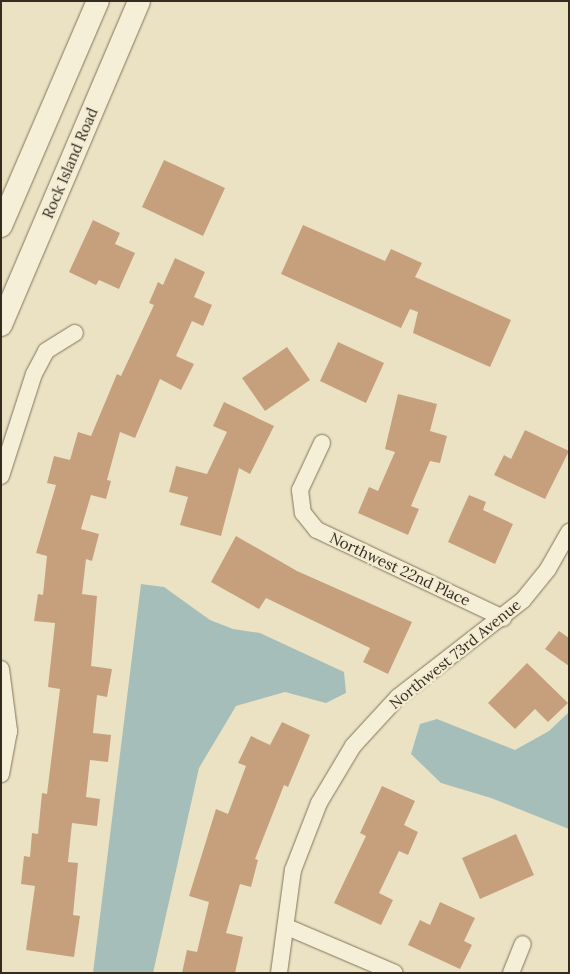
<!DOCTYPE html>
<style>
body{margin:0}
#map{position:relative;width:570px;height:974px;overflow:hidden;background:#ebe2c4;font-family:Lora,serif}
div>[style]{position:absolute}
.water>*{inset:0;background:#a6beb9}
.building>*{inset:0;background:#c6a07c}
.roads{filter:drop-shadow(0 0 1px #84745c) drop-shadow(0 0 1px #84745c)}
.minor>*{height:16px;margin:-8px;padding:0 8px;transform-origin:8px;border-radius:8px;background:#f6efd7}
.secondary>*{height:22px;margin:-11px;padding:0 11px;transform-origin:11px;border-radius:11px;background:#f6efd7}
span{translate:-50% -50%;white-space:nowrap;text-align:center;line-height:1.15;-webkit-text-stroke:4.5px #f3ecd3;paint-order:stroke}
.street-label{font-size:15px;color:#352b1f}
.frame{position:absolute;inset:0;border:2px solid #352b1f;pointer-events:none}
</style>
<div id="map">
<div class="water">
<div style="clip-path:polygon(141px 584px,164px 587px,210px 620px,233px 629px,260px 633px,344px 672px,346px 693px,326px 703px,285px 692px,236px 706px,199px 768px,153px 973px,93px 973px)"></div>
<div style="clip-path:polygon(569px 712px,569px 829px,491px 798px,441px 783px,411px 754px,420px 724px,437px 719px,515px 750px,549px 731px)"></div>
</div>
<div class="building">
<div style="clip-path:polygon(164px 160px,225px 188px,203px 236px,142px 207px)"></div>
<div style="clip-path:polygon(93px 220px,120px 233px,115px 244px,135px 253px,119px 289px,99px 280px,96px 285px,69px 272px)"></div>
<div style="clip-path:polygon(303px 225px,385px 261px,391px 249px,422px 263px,415px 277px,511px 320px,490px 367px,413px 333px,418px 312px,410px 309px,401px 328px,281px 274px)"></div>
<div style="clip-path:polygon(175px 258px,205px 272px,194px 297px,212px 305px,203px 326px,192px 321px,176px 356px,194px 364px,181px 390px,160px 379px,135px 438px,120px 432px,107px 480px,111px 481px,106px 499px,91px 495px,81px 529px,99px 534px,92px 561px,86px 559px,82px 594px,97px 596px,91px 666px,112px 669px,107px 697px,97px 695px,93px 733px,111px 735px,108px 762px,90px 760px,86px 797px,100px 799px,97px 826px,72px 823px,68px 862px,78px 863px,73px 915px,80px 916px,74px 957px,26px 950px,35px 886px,21px 884px,24px 856px,30px 857px,32px 833px,38px 834px,42px 793px,47px 794px,60px 689px,48px 687px,55px 623px,34px 621px,38px 594px,43px 595px,47px 556px,36px 553px,56px 485px,47px 483px,54px 456px,70px 460px,78px 432px,91px 436px,117px 374px,121px 376px,154px 305px,149px 303px,158px 282px,163px 285px)"></div>
<div style="clip-path:polygon(338px 342px,384px 363px,366px 403px,320px 381px)"></div>
<div style="clip-path:polygon(287px 347px,310px 380px,265px 411px,242px 378px)"></div>
<div style="clip-path:polygon(398px 394px,437px 404px,430px 431px,447px 436px,440px 463px,430px 461px,411px 506px,419px 509px,408px 535px,358px 513px,369px 487px,378px 491px,395px 452px,385px 449px)"></div>
<div style="clip-path:polygon(224px 402px,274px 426px,250px 474px,239px 468px,221px 536px,180px 525px,188px 497px,169px 492px,176px 466px,207px 474px,227px 432px,213px 426px)"></div>
<div style="clip-path:polygon(525px 430px,569px 451px,545px 499px,494px 475px,504px 455px,511px 459px)"></div>
<div style="clip-path:polygon(469px 495px,486px 502px,483px 510px,513px 524px,495px 564px,448px 542px)"></div>
<div style="clip-path:polygon(236px 536px,297px 571px,412px 622px,388px 674px,363px 662px,370px 648px,266px 598px,259px 609px,211px 582px)"></div>
<div style="clip-path:polygon(559px 631px,569px 638px,569px 666px,545px 649px)"></div>
<div style="clip-path:polygon(527px 663px,568px 703px,548px 722px,535px 709px,515px 729px,488px 703px)"></div>
<div style="clip-path:polygon(282px 722px,310px 735px,288px 787px,284px 785px,255px 859px,258px 860px,251px 887px,240px 884px,226px 933px,243px 937px,235px 973px,182px 973px,187px 950px,197px 952px,209px 902px,189px 896px,216px 809px,228px 814px,246px 766px,238px 763px,251px 736px,270px 745px)"></div>
<div style="clip-path:polygon(382px 786px,415px 801px,404px 825px,418px 832px,408px 855px,399px 851px,379px 893px,393px 900px,381px 925px,334px 903px,366px 836px,360px 833px)"></div>
<div style="clip-path:polygon(516px 834px,534px 875px,480px 899px,462px 858px)"></div>
<div style="clip-path:polygon(440px 902px,475px 918px,464px 941px,472px 945px,460px 969px,408px 945px,420px 920px,430px 925px)"></div>
</div>
<div class="roads">
<div class="minor">
<div style="left:322px;top:443px;width:52px;rotate:115.1deg"></div>
<div style="left:300px;top:490px;width:23px;rotate:83deg"></div>
<div style="left:303px;top:513px;width:22px;rotate:51deg"></div>
<div style="left:317px;top:530px;width:206px;rotate:25.3deg"></div>
<div style="left:1px;top:476px;width:107px;rotate:-72.1deg"></div>
<div style="left:34px;top:374px;width:26px;rotate:-62deg"></div>
<div style="left:46px;top:351px;width:34px;rotate:-32deg"></div>
<div style="left:1px;top:669px;width:63px;rotate:82.6deg"></div>
<div style="left:9px;top:731px;width:44px;rotate:100.5deg"></div>
<div style="left:287px;top:927px;width:117px;rotate:23.1deg"></div>
<div style="left:279px;top:973px;width:104px;rotate:-82.3deg"></div>
<div style="left:293px;top:870px;width:72px;rotate:-68.8deg"></div>
<div style="left:319px;top:803px;width:66px;rotate:-59.2deg"></div>
<div style="left:353px;top:746px;width:67px;rotate:-47.4deg"></div>
<div style="left:398px;top:697px;width:158px;rotate:-37.8deg"></div>
<div style="left:523px;top:600px;width:40px;rotate:-51deg"></div>
<div style="left:548px;top:569px;width:43px;rotate:-60.4deg"></div>
<div style="left:511px;top:973px;width:31px;rotate:-68deg"></div>
</div>
<div class="secondary">
<div style="left:1px;top:226px;width:245px;rotate:-66.7deg"></div>
<div style="left:1px;top:325px;width:352px;rotate:-66.9deg"></div>
</div>
</div>
<div class="street-label">
<span style="left:70px;top:163px;rotate:-67deg">Rock Island Road</span>
<span style="left:400px;top:569px;rotate:25deg">Northwest 22nd Place</span>
<span style="left:455px;top:654px;rotate:-39deg">Northwest 73rd Avenue</span>
</div>
<div class="frame"></div>
</div>
